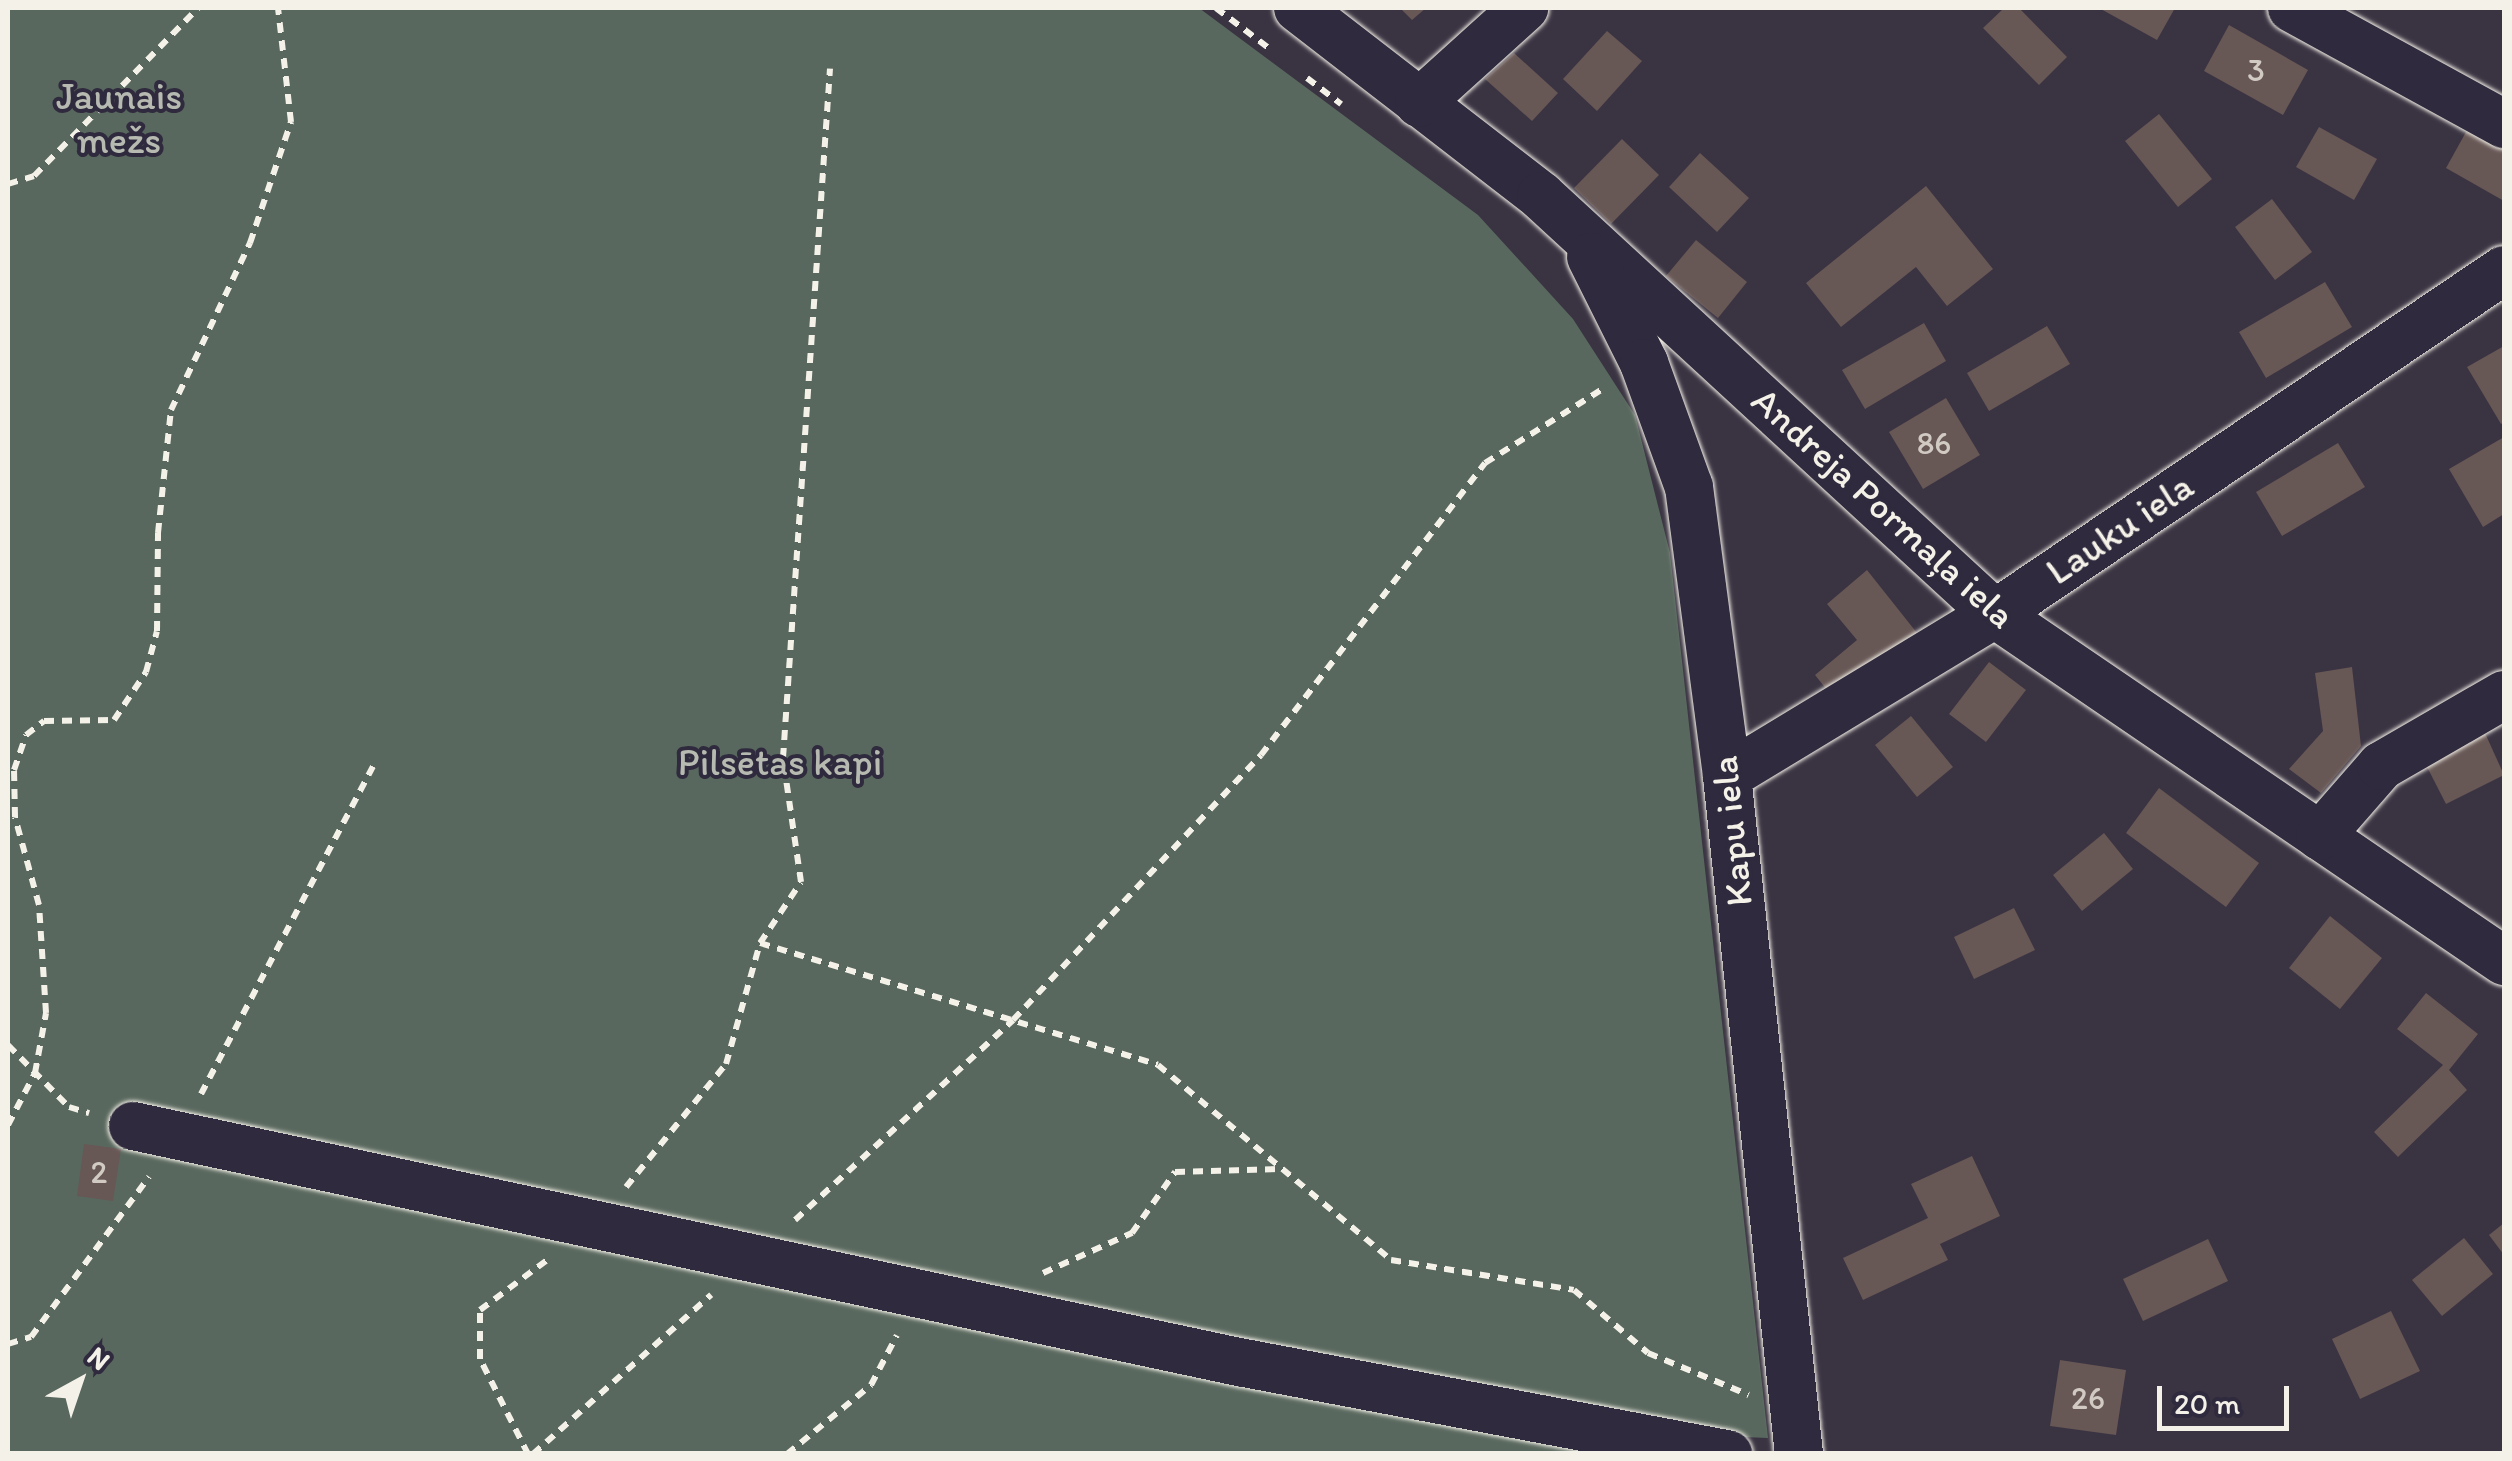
<!DOCTYPE html>
<meta charset="utf-8">
<style>
body{margin:0}
#map{position:relative;width:2512px;height:1461px;overflow:hidden;background:#3a3342;font-family:Itim,sans-serif}
div>[style]{position:absolute}
.green>*{inset:0;background:#59685e}
.building>*{inset:0;background:#675755}
.path>*{height:6px;margin-top:-3px;transform-origin:0;background:repeating-linear-gradient(90deg,#f4f1e8 0 10px,transparent 0 18px)}
.roads{filter:drop-shadow(0 0 2px #f4f1e8) drop-shadow(0 0 2px #f4f1e8)}
.minor>*{height:48px;margin:-24px;padding:0 24px;transform-origin:24px;border-radius:24px;background:#2f2a3d}
span{translate:-50% -50%;white-space:nowrap;text-align:center;line-height:1.15;-webkit-text-stroke:8px #2f2a3d;paint-order:stroke}
.number-label{font-size:32px;color:#d1cac3}
.number-label span{-webkit-text-stroke-width:0}
.park-label{font-size:38px;color:#b6bab1}
.street-label{font-size:38px;color:#f4f1e8}
.frame{position:absolute;inset:0;border:10px solid #f4f1e8;pointer-events:none}
.north{position:absolute;left:30px;top:1331px;width:100px;height:100px;-webkit-text-stroke:8px #2f2a3d;paint-order:stroke;rotate:40deg;font-size:28px;font-weight:700;line-height:40px;text-align:center;color:#f4f1e8}
.north::after{content:'';display:block;margin:auto;width:35px;height:45px;background:#f4f1e8;clip-path:polygon(50% 0,100% 100%,50% 72%,0 100%)}
.scale{position:absolute;left:2157px;top:1386px;width:132px;height:45px;box-sizing:border-box;border:5px solid #f4f1e8;border-top:0;padding-left:12px;font-size:30px;line-height:35px;white-space:nowrap;color:#f4f1e8;-webkit-text-stroke:8px #2f2a3d;paint-order:stroke}
</style>
<div id="map">
<div class="green">
<div style="clip-path:polygon(8px 8px,1199px 8px,1478px 215px,1573px 319px,1635px 415px,1670px 553px,1768px 1438px,1694px 1435px,1605px 1454px,8px 1454px)"></div>
</div>
<div class="building">
<div style="clip-path:polygon(1400px 8px,1426px 8px,1412px 20px)"></div>
<div style="clip-path:polygon(2004px 8px,2019px 8px,2067px 57px,2039px 85px,1983px 28px)"></div>
<div style="clip-path:polygon(2099px 8px,2175px 8px,2157px 40px)"></div>
<div style="clip-path:polygon(2229px 25px,2308px 70px,2283px 115px,2204px 71px)"></div>
<div style="clip-path:polygon(1607px 31px,1642px 61px,1597px 111px,1563px 79px)"></div>
<div style="clip-path:polygon(1514px 53px,1558px 93px,1532px 121px,1485px 79px)"></div>
<div style="clip-path:polygon(2159px 114px,2212px 179px,2178px 207px,2125px 141px)"></div>
<div style="clip-path:polygon(2471px 123px,2504px 142px,2504px 201px,2446px 168px)"></div>
<div style="clip-path:polygon(2319px 127px,2377px 159px,2354px 200px,2296px 167px)"></div>
<div style="clip-path:polygon(1622px 139px,1659px 175px,1611px 224px,1574px 188px)"></div>
<div style="clip-path:polygon(1700px 153px,1749px 198px,1717px 232px,1669px 187px)"></div>
<div style="clip-path:polygon(1926px 186px,1993px 269px,1947px 306px,1916px 267px,1841px 327px,1806px 283px)"></div>
<div style="clip-path:polygon(2272px 199px,2312px 252px,2275px 280px,2235px 227px)"></div>
<div style="clip-path:polygon(1696px 240px,1747px 282px,1718px 318px,1666px 276px)"></div>
<div style="clip-path:polygon(2325px 282px,2352px 327px,2266px 378px,2239px 332px)"></div>
<div style="clip-path:polygon(1924px 323px,1946px 361px,1865px 409px,1842px 370px)"></div>
<div style="clip-path:polygon(2047px 326px,2070px 364px,1989px 411px,1967px 373px)"></div>
<div style="clip-path:polygon(2504px 346px,2504px 422px,2501px 424px,2467px 367px)"></div>
<div style="clip-path:polygon(1946px 398px,1980px 455px,1923px 489px,1889px 432px)"></div>
<div style="clip-path:polygon(2504px 437px,2504px 514px,2483px 527px,2449px 469px)"></div>
<div style="clip-path:polygon(2338px 443px,2365px 487px,2282px 536px,2256px 492px)"></div>
<div style="clip-path:polygon(1867px 570px,1921px 638px,1839px 705px,1815px 675px,1857px 640px,1827px 604px)"></div>
<div style="clip-path:polygon(1989px 662px,2026px 690px,1986px 742px,1949px 714px)"></div>
<div style="clip-path:polygon(2352px 667px,2361px 746px,2321px 793px,2289px 769px,2323px 731px,2315px 673px)"></div>
<div style="clip-path:polygon(1911px 716px,1953px 767px,1917px 797px,1875px 745px)"></div>
<div style="clip-path:polygon(2485px 733px,2504px 775px,2446px 804px,2425px 763px)"></div>
<div style="clip-path:polygon(2159px 788px,2259px 863px,2226px 907px,2126px 833px)"></div>
<div style="clip-path:polygon(2104px 833px,2133px 869px,2082px 911px,2053px 875px)"></div>
<div style="clip-path:polygon(2014px 908px,2035px 950px,1974px 979px,1954px 937px)"></div>
<div style="clip-path:polygon(2330px 916px,2382px 958px,2340px 1009px,2289px 968px)"></div>
<div style="clip-path:polygon(2426px 993px,2478px 1034px,2449px 1070px,2467px 1090px,2398px 1157px,2374px 1132px,2443px 1065px,2397px 1029px)"></div>
<div style="clip-path:polygon(84px 1144px,121px 1149px,113px 1201px,77px 1196px)"></div>
<div style="clip-path:polygon(1972px 1156px,2000px 1216px,1940px 1244px,1948px 1260px,1863px 1300px,1843px 1258px,1928px 1218px,1911px 1184px)"></div>
<div style="clip-path:polygon(2504px 1223px,2504px 1255px,2489px 1235px)"></div>
<div style="clip-path:polygon(2464px 1238px,2493px 1274px,2442px 1316px,2412px 1280px)"></div>
<div style="clip-path:polygon(2208px 1239px,2228px 1281px,2143px 1321px,2123px 1279px)"></div>
<div style="clip-path:polygon(2391px 1311px,2420px 1371px,2360px 1399px,2332px 1339px)"></div>
<div style="clip-path:polygon(2060px 1360px,2126px 1370px,2116px 1435px,2050px 1426px)"></div>
</div>
<div class="path">
<div style="left:1216px;top:8px;width:68px;rotate:37.2deg"></div>
<div style="left:1307px;top:78px;width:43px;rotate:37.4deg"></div>
<div style="left:8px;top:184px;width:27px;rotate:-17deg"></div>
<div style="left:34px;top:176px;width:235px;rotate:-45.7deg"></div>
<div style="left:760px;top:943px;width:416px;rotate:17deg"></div>
<div style="left:1158px;top:1065px;width:304px;rotate:39.9deg"></div>
<div style="left:1391px;top:1260px;width:185px;rotate:9.3deg"></div>
<div style="left:1574px;top:1290px;width:97px;rotate:40.4deg"></div>
<div style="left:1648px;top:1353px;width:109px;rotate:22.6deg"></div>
<div style="left:8px;top:1045px;width:87px;rotate:45.5deg"></div>
<div style="left:69px;top:1107px;width:21px;rotate:17deg"></div>
<div style="left:201px;top:1094px;width:370px;rotate:-62.3deg"></div>
<div style="left:8px;top:1125px;width:59px;rotate:-62.6deg"></div>
<div style="left:35px;top:1073px;width:61px;rotate:-79.6deg"></div>
<div style="left:46px;top:1013px;width:108px;rotate:-93.7deg"></div>
<div style="left:39px;top:905px;width:91px;rotate:-105.3deg"></div>
<div style="left:15px;top:817px;width:47px;rotate:-91.2deg"></div>
<div style="left:14px;top:770px;width:37px;rotate:-71deg"></div>
<div style="left:26px;top:735px;width:23px;rotate:-38deg"></div>
<div style="left:44px;top:721px;width:70px;rotate:-0.8deg"></div>
<div style="left:114px;top:720px;width:58px;rotate:-56.3deg"></div>
<div style="left:146px;top:672px;width:42px;rotate:-75deg"></div>
<div style="left:157px;top:631px;width:98px;rotate:-89.4deg"></div>
<div style="left:158px;top:533px;width:124px;rotate:-84deg"></div>
<div style="left:171px;top:410px;width:185px;rotate:-64.7deg"></div>
<div style="left:250px;top:243px;width:128px;rotate:-71.3deg"></div>
<div style="left:291px;top:122px;width:115px;rotate:-96.5deg"></div>
<div style="left:626px;top:1187px;width:159px;rotate:-50.9deg"></div>
<div style="left:726px;top:1064px;width:126px;rotate:-74.3deg"></div>
<div style="left:760px;top:943px;width:73px;rotate:-56.1deg"></div>
<div style="left:801px;top:882px;width:125px;rotate:-98.3deg"></div>
<div style="left:783px;top:758px;width:691px;rotate:-86.1deg"></div>
<div style="left:795px;top:1220px;width:296px;rotate:-42.5deg"></div>
<div style="left:1013px;top:1020px;width:363px;rotate:-46.9deg"></div>
<div style="left:1261px;top:755px;width:368px;rotate:-52.5deg"></div>
<div style="left:1485px;top:463px;width:141px;rotate:-32.2deg"></div>
<div style="left:1043px;top:1273px;width:98px;rotate:-24.2deg"></div>
<div style="left:1132px;top:1233px;width:75px;rotate:-54.8deg"></div>
<div style="left:1175px;top:1172px;width:105px;rotate:-1.6deg"></div>
<div style="left:8px;top:1344px;width:24px;rotate:-17deg"></div>
<div style="left:31px;top:1337px;width:199px;rotate:-53.6deg"></div>
<div style="left:528px;top:1454px;width:106px;rotate:-116.8deg"></div>
<div style="left:480px;top:1359px;width:49px;rotate:-90deg"></div>
<div style="left:480px;top:1310px;width:84px;rotate:-36.7deg"></div>
<div style="left:533px;top:1454px;width:239px;rotate:-41.8deg"></div>
<div style="left:787px;top:1454px;width:109px;rotate:-39.4deg"></div>
<div style="left:871px;top:1385px;width:56px;rotate:-62.5deg"></div>
</div>
<div class="roads">
<div class="minor">
<div style="left:1298px;top:8px;width:307px;rotate:37.7deg"></div>
<div style="left:1541px;top:196px;width:617px;rotate:42.64deg"></div>
<div style="left:1995px;top:614px;width:616px;rotate:34.28deg"></div>
<div style="left:2292px;top:8px;width:242px;rotate:28.7deg"></div>
<div style="left:1419px;top:103px;width:142px;rotate:-42.1deg"></div>
<div style="left:1591px;top:257px;width:119px;rotate:63.4deg"></div>
<div style="left:1644px;top:363px;width:132px;rotate:70.1deg"></div>
<div style="left:1689px;top:487px;width:291px;rotate:82.5deg"></div>
<div style="left:1727px;top:776px;width:682px;rotate:83.94deg"></div>
<div style="left:1727px;top:776px;width:313px;rotate:-31.2deg"></div>
<div style="left:1995px;top:614px;width:614px;rotate:-34.05deg"></div>
<div style="left:2320px;top:836px;width:93px;rotate:-48.9deg"></div>
<div style="left:2381px;top:766px;width:142px;rotate:-30deg"></div>
<div style="left:133px;top:1126px;width:1131px;rotate:12.05deg"></div>
<div style="left:1239px;top:1362px;width:498px;rotate:10.7deg"></div>
</div>
</div>
<div class="number-label">
<span style="left:2256px;top:70px">3</span>
<span style="left:1934px;top:443px">86</span>
<span style="left:99px;top:1172px">2</span>
<span style="left:2088px;top:1398px">26</span>
</div>
<div class="park-label">
<span style="left:119px;top:119px">Jaunais<br>mežs</span>
<span style="left:780px;top:763px">Pilsētas kapi</span>
</div>
<div class="street-label">
<span style="left:1883px;top:508px;rotate:42deg">Andreja Pormaļa iela</span>
<span style="left:2120px;top:529px;rotate:-34deg">Lauku iela</span>
<span style="left:1732px;top:831px;rotate:-96deg">Kapu iela</span>
</div>
<div class="frame"></div>
<div class="north">N</div>
<div class="scale">20 m</div>
</div>
